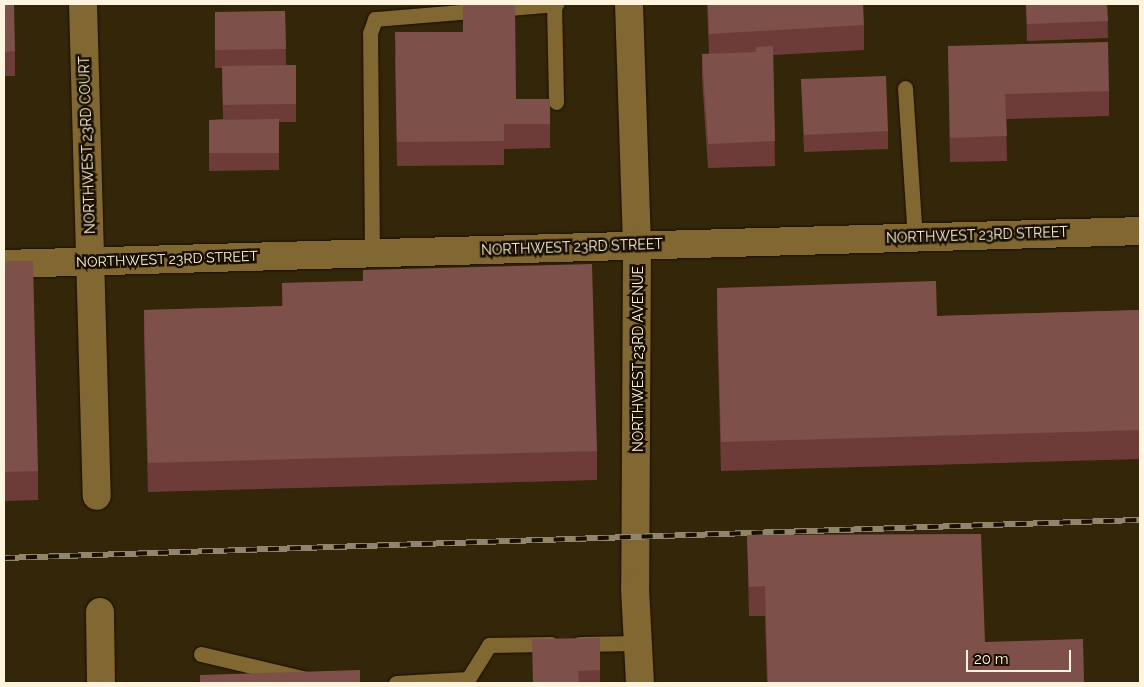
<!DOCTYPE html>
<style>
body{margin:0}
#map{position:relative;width:1144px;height:687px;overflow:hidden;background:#332609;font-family:Raleway,sans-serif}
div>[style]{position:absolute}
.roads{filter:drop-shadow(0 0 1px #1a0e00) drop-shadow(0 0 1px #1a0e00)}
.service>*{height:15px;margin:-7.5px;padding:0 7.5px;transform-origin:7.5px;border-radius:7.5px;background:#816732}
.minor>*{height:28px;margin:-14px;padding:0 14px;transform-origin:14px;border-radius:14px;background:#816732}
.rail>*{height:5.5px;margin-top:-2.75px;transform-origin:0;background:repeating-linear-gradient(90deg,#190f00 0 11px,#91856b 0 22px);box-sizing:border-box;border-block:1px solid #91856b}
.wall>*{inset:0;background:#6e3c38}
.building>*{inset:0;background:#7e504a}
span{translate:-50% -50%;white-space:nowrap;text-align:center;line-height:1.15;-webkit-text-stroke:5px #190f00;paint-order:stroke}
.street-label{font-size:14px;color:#fff4de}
.frame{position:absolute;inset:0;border:5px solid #fff4de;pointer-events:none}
.scale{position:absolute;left:966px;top:650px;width:105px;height:22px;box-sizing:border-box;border:2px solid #fff4de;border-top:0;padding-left:6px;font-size:15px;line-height:18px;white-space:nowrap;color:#fff4de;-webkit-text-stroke:4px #190f00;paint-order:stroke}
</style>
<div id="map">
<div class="roads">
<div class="service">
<div style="left:554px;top:4px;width:98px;rotate:88.8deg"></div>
<div style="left:905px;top:88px;width:149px;rotate:86.2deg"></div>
<div style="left:372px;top:253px;width:220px;rotate:-90.5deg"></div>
<div style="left:370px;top:33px;width:15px;rotate:-70deg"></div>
<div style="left:375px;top:19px;width:182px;rotate:-4.7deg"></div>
<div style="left:579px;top:644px;width:59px;rotate:-1deg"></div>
<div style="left:201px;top:654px;width:126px;rotate:13.3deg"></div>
<div style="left:396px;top:683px;width:72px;rotate:-3.2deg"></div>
<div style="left:468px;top:679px;width:40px;rotate:-58deg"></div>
<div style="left:489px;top:645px;width:62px;rotate:-0.9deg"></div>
</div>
<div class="minor">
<div style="left:83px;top:4px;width:492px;rotate:88.4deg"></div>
<div style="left:629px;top:4px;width:241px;rotate:88.1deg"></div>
<div style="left:637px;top:245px;width:343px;rotate:90.3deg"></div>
<div style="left:635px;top:588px;width:95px;rotate:87deg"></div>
<div style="left:4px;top:264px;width:1136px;rotate:-1.66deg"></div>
<div style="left:100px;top:612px;width:71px;rotate:89.2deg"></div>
</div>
</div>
<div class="rail">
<div style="left:4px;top:558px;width:1137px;rotate:-1.92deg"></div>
</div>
<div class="wall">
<div style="clip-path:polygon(4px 4px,15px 51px,15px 76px,4px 76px)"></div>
<div style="clip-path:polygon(707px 4px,856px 4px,864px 25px,864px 50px,773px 55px,775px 166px,708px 168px,702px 78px,702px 54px,709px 54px)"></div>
<div style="clip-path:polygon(1026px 4px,1107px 4px,1108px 38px,1027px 41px)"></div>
<div style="clip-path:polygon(285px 11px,286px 65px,296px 65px,296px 122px,279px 122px,279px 170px,209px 171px,209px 120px,223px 119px,222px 68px,215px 68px,215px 12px)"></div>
<div style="clip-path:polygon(948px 46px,1109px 91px,1109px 116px,1006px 119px,1007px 161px,950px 162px)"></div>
<div style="clip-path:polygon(395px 57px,516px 99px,550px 99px,550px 148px,504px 149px,504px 165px,397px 166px)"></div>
<div style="clip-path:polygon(801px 79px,888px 131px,888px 149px,804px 152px)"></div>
<div style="clip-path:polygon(4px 261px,38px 471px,38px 500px,4px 501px)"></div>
<div style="clip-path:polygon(363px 270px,597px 451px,597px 480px,148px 492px,144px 340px,144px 310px,282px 306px,282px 283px,363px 281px)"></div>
<div style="clip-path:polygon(717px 288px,937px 316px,1140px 310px,1140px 459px,721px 471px,717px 317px)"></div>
<div style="clip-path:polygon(747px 535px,985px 642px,1084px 683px,767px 683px,765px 616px,749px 616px)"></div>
<div style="clip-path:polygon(600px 638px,600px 683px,532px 683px)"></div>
</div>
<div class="building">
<div style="clip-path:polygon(4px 4px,14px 4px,15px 51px,4px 52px)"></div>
<div style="clip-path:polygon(463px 4px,515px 4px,516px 99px,550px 99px,550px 124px,504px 124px,504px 141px,397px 142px,395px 32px,463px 32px)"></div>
<div style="clip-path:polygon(708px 4px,863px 4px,864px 25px,709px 34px)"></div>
<div style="clip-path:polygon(1026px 4px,1107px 4px,1108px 21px,1027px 24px)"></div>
<div style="clip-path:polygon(285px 11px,286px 49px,215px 50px,215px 12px)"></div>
<div style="clip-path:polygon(1108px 42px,1109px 91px,1005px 94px,1007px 136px,950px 138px,948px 46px)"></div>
<div style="clip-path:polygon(773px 46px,775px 141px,708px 144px,702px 54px,756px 52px,756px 47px)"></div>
<div style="clip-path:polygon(296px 65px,296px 104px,223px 105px,222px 66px)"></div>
<div style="clip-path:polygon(886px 76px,888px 131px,804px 135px,801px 79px)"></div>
<div style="clip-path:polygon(279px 119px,279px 153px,209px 153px,209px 120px)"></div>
<div style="clip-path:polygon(4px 261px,33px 261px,38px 471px,4px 472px)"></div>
<div style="clip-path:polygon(592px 264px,597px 451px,148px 463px,144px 310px,283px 306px,282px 283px,363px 281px,363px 270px)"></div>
<div style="clip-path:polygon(936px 281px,937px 316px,1140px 310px,1140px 430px,721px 442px,717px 288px)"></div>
<div style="clip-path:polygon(981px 534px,985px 642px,1083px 639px,1084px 683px,768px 683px,765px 586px,749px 587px,747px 535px)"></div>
<div style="clip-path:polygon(600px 638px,600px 670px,578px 671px,579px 683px,533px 683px,532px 639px)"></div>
<div style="clip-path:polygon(360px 670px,360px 683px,200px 683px,200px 675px)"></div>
</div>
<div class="street-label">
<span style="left:87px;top:145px;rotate:-92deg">NORTHWEST 23RD COURT</span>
<span style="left:977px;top:235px;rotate:-2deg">NORTHWEST 23RD STREET</span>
<span style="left:572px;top:247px;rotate:-2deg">NORTHWEST 23RD STREET</span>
<span style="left:167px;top:259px;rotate:-2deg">NORTHWEST 23RD STREET</span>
<span style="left:638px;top:359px;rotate:-90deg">NORTHWEST 23RD AVENUE</span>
</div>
<div class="frame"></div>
<div class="scale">20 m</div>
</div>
